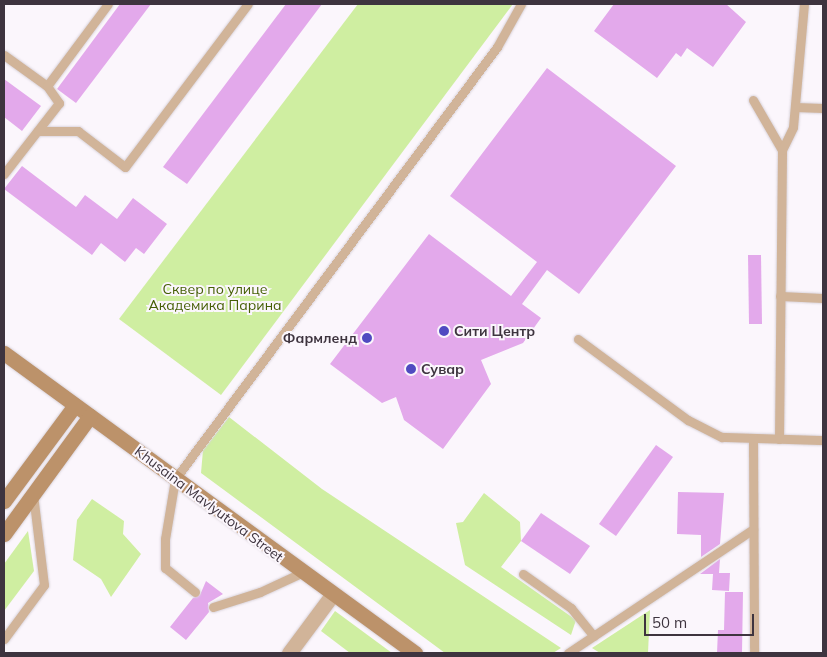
<!DOCTYPE html>
<meta charset="utf-8">
<style>
body{margin:0}
#map{position:relative;width:827px;height:657px;overflow:hidden;background:#fbf6fc;font-family:Mulish,sans-serif}
div>[style]{position:absolute}
.green>*{inset:0;background:#cfeea1}
.building>*{inset:0;background:#e3a9eb}
.roads{filter:drop-shadow(0 0 1px #d9d3da) drop-shadow(0 0 1px #d9d3da)}
.lane>*{height:9px;margin:-4.5px;padding:0 4.5px;transform-origin:4.5px;border-radius:4.5px;background:#d1b499}
.street>*{height:15px;margin:-7.5px;padding:0 7.5px;transform-origin:7.5px;border-radius:7.5px;background:#d1b499}
.secondary>*{height:15px;margin:-7.5px;padding:0 7.5px;transform-origin:7.5px;border-radius:7.5px;background:#bc926a}
.dots>*{width:14px;height:14px;translate:-50% -50%;box-sizing:border-box;border:2px solid #fbf6fc;border-radius:50%}
span{translate:-50% -50%;white-space:nowrap;text-align:center;line-height:1.15;-webkit-text-stroke:4px #fbf6fc;paint-order:stroke}
.park-label{font-size:14px;color:#455f05}
.poi-label{font-size:14px;color:#3e343f;font-weight:700}
.left{translate:0 -50%;text-align:left}
.right{translate:-100% -50%;text-align:right}
.street-label{font-size:14px;color:#3e343f}
.frame{position:absolute;inset:0;border:5px solid #3e343f;pointer-events:none}
.scale{position:absolute;left:644px;top:614px;width:110px;height:22px;box-sizing:border-box;border:2px solid #3e343f;border-top:0;padding-left:6px;font-size:15px;line-height:18px;white-space:nowrap;color:#3e343f;-webkit-text-stroke:4px #fbf6fc;paint-order:stroke}
</style>
<div id="map">
<div class="green">
<div style="clip-path:polygon(358px 4px,513px 4px,221px 395px,119px 319px)"></div>
<div style="clip-path:polygon(229px 417px,322px 489px,561px 648px,553px 653px,445px 653px,201px 473px,203px 450px)"></div>
<div style="clip-path:polygon(484px 493px,520px 522px,521px 541px,501px 567px,576px 620px,571px 635px,465px 565px,456px 523px,463px 522px)"></div>
<div style="clip-path:polygon(92px 499px,124px 521px,123px 534px,141px 554px,111px 597px,101px 579px,73px 560px,77px 520px)"></div>
<div style="clip-path:polygon(28px 531px,34px 571px,4px 611px,4px 564px)"></div>
<div style="clip-path:polygon(650px 610px,648px 653px,600px 653px,592px 648px)"></div>
<div style="clip-path:polygon(335px 611px,392px 653px,350px 653px,321px 631px)"></div>
</div>
<div class="building">
<div style="clip-path:polygon(120px 4px,151px 4px,76px 103px,57px 89px)"></div>
<div style="clip-path:polygon(286px 4px,322px 4px,187px 184px,163px 167px)"></div>
<div style="clip-path:polygon(614px 4px,726px 4px,746px 22px,713px 67px,687px 48px,681px 57px,676px 53px,657px 78px,594px 31px)"></div>
<div style="clip-path:polygon(547px 68px,676px 166px,579px 294px,547px 270px,522px 304px,541px 318px,523px 343px,481px 360px,491px 384px,443px 449px,404px 420px,396px 397px,382px 403px,330px 364px,429px 234px,511px 296px,537px 262px,450px 196px)"></div>
<div style="clip-path:polygon(4px 79px,41px 106px,22px 131px,4px 117px)"></div>
<div style="clip-path:polygon(22px 166px,76px 207px,85px 195px,117px 219px,133px 198px,167px 224px,144px 254px,136px 248px,125px 262px,101px 243px,92px 255px,4px 189px)"></div>
<div style="clip-path:polygon(748px 255px,761px 255px,762px 324px,749px 324px)"></div>
<div style="clip-path:polygon(656px 445px,673px 457px,616px 536px,599px 524px)"></div>
<div style="clip-path:polygon(678px 492px,724px 493px,720px 544px,701px 557px,701px 535px,677px 534px)"></div>
<div style="clip-path:polygon(541px 513px,590px 546px,570px 574px,521px 541px)"></div>
<div style="clip-path:polygon(720px 559px,719px 573px,730px 573px,729px 591px,712px 590px,713px 574px,700px 574px)"></div>
<div style="clip-path:polygon(206px 581px,223px 594px,208px 603px,209px 612px,186px 640px,170px 627px,193px 598px,200px 595px)"></div>
<div style="clip-path:polygon(725px 592px,743px 592px,742px 653px,717px 653px,718px 630px,724px 630px)"></div>
</div>
<div class="roads">
<div class="lane">
<div style="left:4px;top:55px;width:53px;rotate:35.8deg"></div>
<div style="left:47px;top:86px;width:21px;rotate:55deg"></div>
<div style="left:59px;top:103px;width:90px;rotate:127.8deg"></div>
<div style="left:47px;top:86px;width:102px;rotate:-53.4deg"></div>
<div style="left:753px;top:100px;width:58px;rotate:59.9deg"></div>
<div style="left:795px;top:107px;width:28px;rotate:2deg"></div>
<div style="left:38px;top:131px;width:40px"></div>
<div style="left:78px;top:131px;width:59px;rotate:37.5deg"></div>
<div style="left:125px;top:167px;width:204px;rotate:-53deg"></div>
<div style="left:780px;top:296px;width:43px;rotate:2.7deg"></div>
<div style="left:578px;top:339px;width:137px;rotate:36.4deg"></div>
<div style="left:688px;top:420px;width:38px;rotate:27deg"></div>
<div style="left:722px;top:437px;width:101px;rotate:1.7deg"></div>
<div style="left:753px;top:438px;width:215px;rotate:89.7deg"></div>
<div style="left:779px;top:439px;width:289px;rotate:-89.4deg"></div>
<div style="left:782px;top:150px;width:25px;rotate:-64deg"></div>
<div style="left:793px;top:127px;width:123px;rotate:-84.9deg"></div>
<div style="left:523px;top:574px;width:59px;rotate:35.3deg"></div>
<div style="left:571px;top:608px;width:36px;rotate:51deg"></div>
<div style="left:195px;top:592px;width:38px;rotate:-141deg"></div>
<div style="left:165px;top:568px;width:29px;rotate:-90deg"></div>
<div style="left:165px;top:539px;width:61px;rotate:-80.5deg"></div>
<div style="left:175px;top:479px;width:539px;rotate:-53.3deg"></div>
<div style="left:497px;top:47px;width:49px;rotate:-60.8deg"></div>
<div style="left:213px;top:607px;width:49px;rotate:-17.7deg"></div>
<div style="left:260px;top:592px;width:45px;rotate:-24.9deg"></div>
<div style="left:4px;top:639px;width:67px;rotate:-53.5deg"></div>
<div style="left:44px;top:585px;width:92px;rotate:-96.9deg"></div>
<div style="left:568px;top:653px;width:223px;rotate:-33.8deg"></div>
</div>
<div class="street">
<div style="left:289px;top:653px;width:72px;rotate:-53.4deg"></div>
</div>
<div class="secondary">
<div style="left:4px;top:353px;width:509px;rotate:36.13deg"></div>
<div style="left:4px;top:501px;width:119px;rotate:-53.5deg"></div>
<div style="left:4px;top:534px;width:146px;rotate:-53.9deg"></div>
</div>
</div>
<div class="dots">
<div style="left:444px;top:331px;background:#504ac1"></div>
<div style="left:367px;top:338px;background:#504ac1"></div>
<div style="left:411px;top:369px;background:#504ac1"></div>
</div>
<div class="park-label">
<span style="left:215px;top:297px">Сквер по улице<br>Академика Парина</span>
</div>
<div class="poi-label">
<span class="left" style="left:454px;top:331px">Сити Центр</span>
<span class="right" style="left:357px;top:338px">Фармленд</span>
<span class="left" style="left:421px;top:369px">Сувар</span>
</div>
<div class="street-label">
<span style="left:209px;top:504px;rotate:37deg">Khusaina Mavlyutova Street</span>
</div>
<div class="frame"></div>
<div class="scale">50 m</div>
</div>
